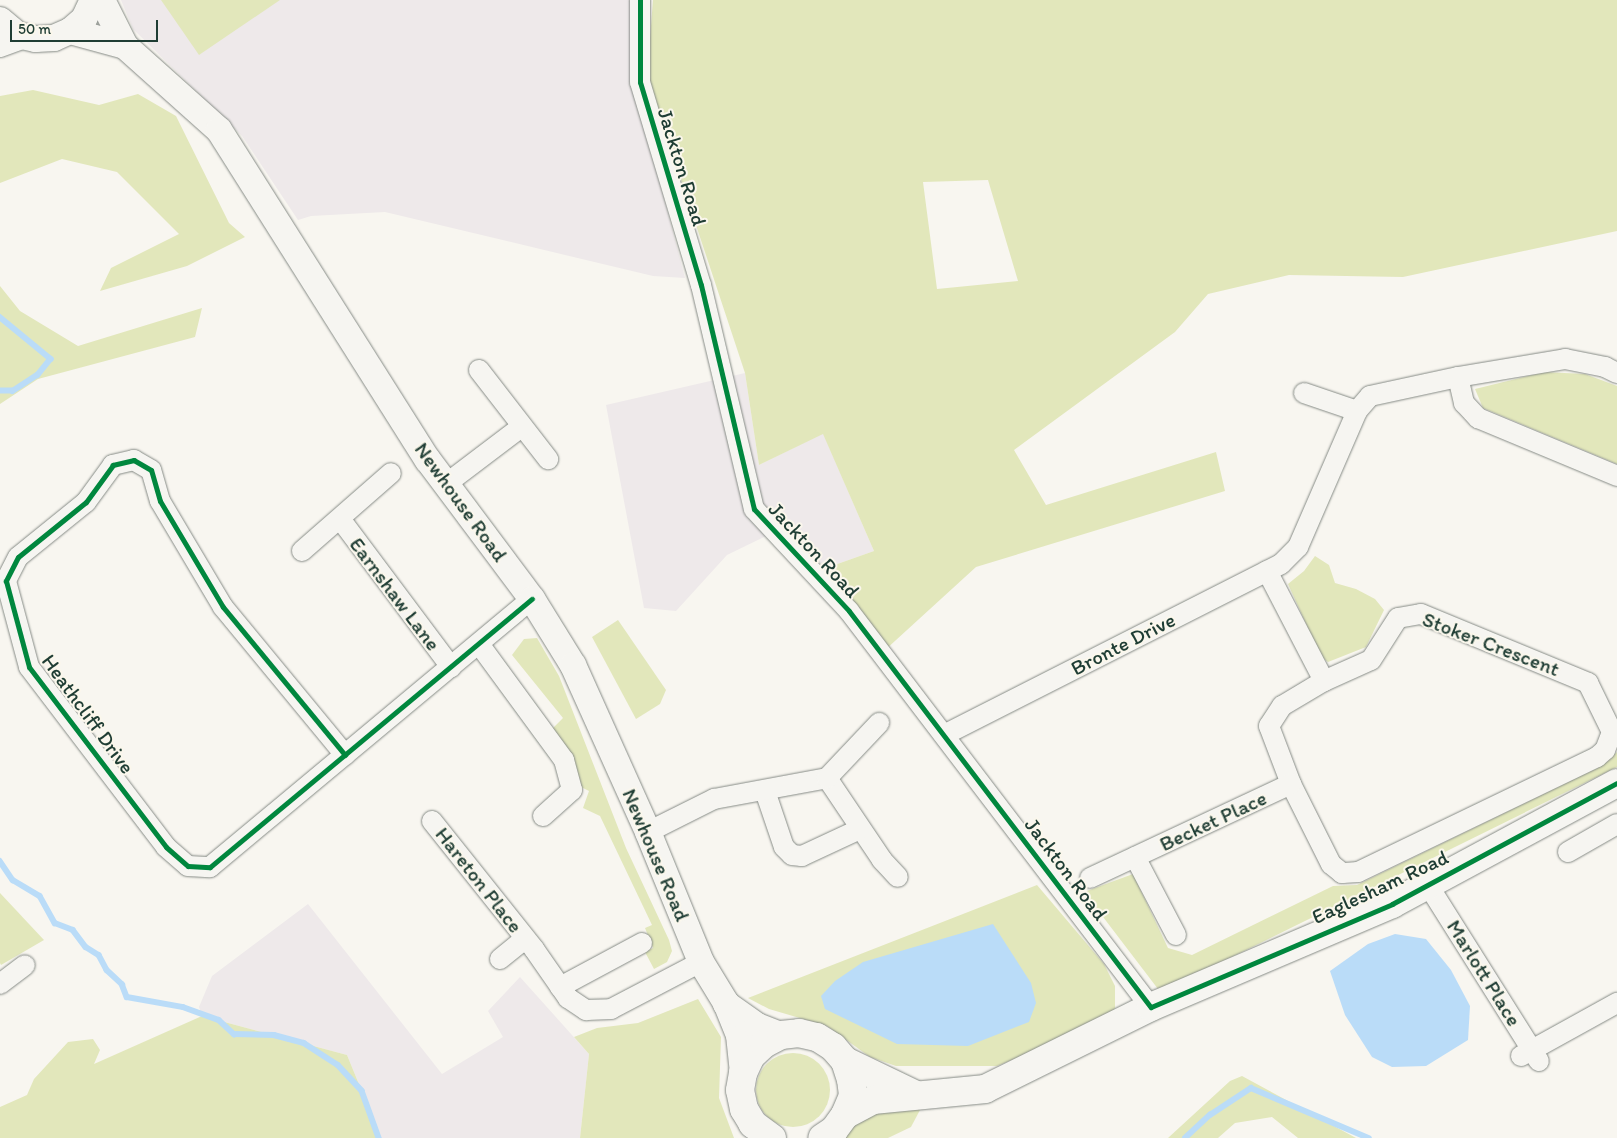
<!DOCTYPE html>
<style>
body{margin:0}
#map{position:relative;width:1617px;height:1138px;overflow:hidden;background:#f8f6f0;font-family:Itim,sans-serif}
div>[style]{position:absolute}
.built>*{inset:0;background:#eee9ea}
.green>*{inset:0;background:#e2e7bb}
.round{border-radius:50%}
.water>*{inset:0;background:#badcf8}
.stream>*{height:5.5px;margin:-2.75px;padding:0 2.75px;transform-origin:2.75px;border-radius:2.75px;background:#badcf8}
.roads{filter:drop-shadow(0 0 1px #868b86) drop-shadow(0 0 1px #868b86)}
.minor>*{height:20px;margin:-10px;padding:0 10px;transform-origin:10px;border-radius:10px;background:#f6f5f1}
.tertiary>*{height:26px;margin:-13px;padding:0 13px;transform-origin:13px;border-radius:13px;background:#f6f5f1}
.secondary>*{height:28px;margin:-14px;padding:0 14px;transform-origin:14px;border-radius:14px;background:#f6f5f1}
.cycleway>*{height:5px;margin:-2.5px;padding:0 2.5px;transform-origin:2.5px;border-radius:2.5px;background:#00873e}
span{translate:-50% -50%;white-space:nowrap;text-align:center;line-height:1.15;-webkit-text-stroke:4px #fbf7ec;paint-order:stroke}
.street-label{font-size:21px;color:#1f3d34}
.scale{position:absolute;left:10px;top:20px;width:148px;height:22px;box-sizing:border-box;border:2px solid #1f3d34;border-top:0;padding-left:6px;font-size:15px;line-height:18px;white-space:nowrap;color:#1f3d34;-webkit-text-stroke:4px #fbf7ec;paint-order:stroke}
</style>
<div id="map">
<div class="built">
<div style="clip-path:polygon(121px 0,631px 0,630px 68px,685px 278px,653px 276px,385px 212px,311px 216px,298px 220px,242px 136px,133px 29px)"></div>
<div style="clip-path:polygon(745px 373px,759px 465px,823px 433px,874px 551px,826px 568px,778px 524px,768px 535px,727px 555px,676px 611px,644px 608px,606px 405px)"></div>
<div style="clip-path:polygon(308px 904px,442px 1074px,503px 1037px,488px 1011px,520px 977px,589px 1054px,580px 1138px,381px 1138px,347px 1055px,202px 1016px,199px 1007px,212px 976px)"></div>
</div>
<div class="green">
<div style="clip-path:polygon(161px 0,280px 0,199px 55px)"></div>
<div style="clip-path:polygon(evenodd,653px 0,1617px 0,1617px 231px,1403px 277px,1289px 275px,1208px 294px,1175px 332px,1014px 450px,1046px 505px,1216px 452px,1225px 491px,976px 567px,884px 651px,826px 568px,874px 551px,823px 434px,759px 465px,745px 373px,647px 77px,653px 0,988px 180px,1018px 281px,937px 289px,923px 182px,988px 180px)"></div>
<div style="clip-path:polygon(33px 90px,99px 105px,138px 94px,176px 116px,229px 223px,245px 237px,187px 266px,100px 291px,111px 268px,179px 234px,117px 172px,62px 159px,0 183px,0 96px)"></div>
<div style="clip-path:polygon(0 286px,20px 311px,78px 346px,202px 308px,195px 337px,38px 379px,0 404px)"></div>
<div style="clip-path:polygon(1544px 372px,1585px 374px,1617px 386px,1617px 464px,1483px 408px,1475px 389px)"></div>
<div style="clip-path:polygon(1315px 556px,1329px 565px,1335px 583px,1356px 589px,1375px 599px,1384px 610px,1366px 647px,1328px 662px,1321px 657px,1288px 584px,1304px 571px)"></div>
<div style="clip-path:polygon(618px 620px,666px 690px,660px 704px,636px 719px,592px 637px)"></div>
<div style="clip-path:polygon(537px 638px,559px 676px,626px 848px,669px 940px,672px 951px,667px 962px,654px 969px,645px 952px,653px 948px,645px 928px,652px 925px,600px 816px,583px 808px,589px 791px,579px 786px,551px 730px,563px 718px,512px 655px,524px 639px)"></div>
<div style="clip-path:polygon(1617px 752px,1617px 767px,1173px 986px,1158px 989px,1084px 892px,1133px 874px,1168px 948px,1192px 955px,1333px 886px,1357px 885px,1601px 766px)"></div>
<div style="clip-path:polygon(1037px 885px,1104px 964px,1115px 986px,1115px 1008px,1109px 1021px,997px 1066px,896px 1066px,870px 1057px,827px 1026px,769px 1009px,748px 998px)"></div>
<div style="clip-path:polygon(0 893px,44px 940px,1px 965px,0 963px)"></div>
<div style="clip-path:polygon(698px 999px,721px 1037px,719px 1098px,734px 1138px,580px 1138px,589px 1054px,574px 1037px,597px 1028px,638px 1023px)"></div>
<div style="clip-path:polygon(202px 1016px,347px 1055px,381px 1138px,0 1138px,0 1107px,27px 1095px,34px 1079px,68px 1042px,93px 1039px,100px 1050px,94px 1064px)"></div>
<div class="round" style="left:756px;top:1053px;width:74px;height:74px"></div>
<div style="clip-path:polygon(1242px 1076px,1356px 1138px,1298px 1138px,1272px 1117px,1235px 1123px,1218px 1138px,1168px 1138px,1230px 1081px)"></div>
<div style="clip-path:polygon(917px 1107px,920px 1110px,911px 1127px,888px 1138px,834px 1138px,873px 1112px)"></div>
</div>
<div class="water">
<div style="clip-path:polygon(993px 924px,1031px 983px,1036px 1003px,1029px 1022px,968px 1046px,897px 1044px,825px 1009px,821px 996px,835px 981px,863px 962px)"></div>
<div style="clip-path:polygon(1395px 934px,1426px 939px,1451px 970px,1470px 1006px,1468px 1040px,1426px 1066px,1392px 1067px,1372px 1057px,1345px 1015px,1330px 971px,1368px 944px)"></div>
</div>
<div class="stream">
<div style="left:0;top:317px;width:66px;rotate:39.5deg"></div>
<div style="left:51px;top:359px;width:21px;rotate:129deg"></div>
<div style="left:38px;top:375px;width:30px;rotate:147deg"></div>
<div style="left:13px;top:391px;width:13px;rotate:180deg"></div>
<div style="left:0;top:861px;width:23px;rotate:56deg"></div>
<div style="left:13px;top:880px;width:31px;rotate:31deg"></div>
<div style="left:40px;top:896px;width:31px;rotate:61deg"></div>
<div style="left:55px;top:923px;width:19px;rotate:21deg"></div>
<div style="left:73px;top:930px;width:21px;rotate:53deg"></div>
<div style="left:86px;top:947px;width:15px;rotate:32deg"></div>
<div style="left:99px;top:955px;width:17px;rotate:62deg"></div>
<div style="left:107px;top:970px;width:21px;rotate:43deg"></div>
<div style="left:122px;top:984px;width:14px;rotate:69deg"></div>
<div style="left:127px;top:997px;width:57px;rotate:10.1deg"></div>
<div style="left:183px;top:1007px;width:38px;rotate:20deg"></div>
<div style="left:219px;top:1020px;width:21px;rotate:43deg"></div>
<div style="left:234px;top:1034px;width:40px;rotate:1.4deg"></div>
<div style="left:274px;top:1035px;width:31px;rotate:15deg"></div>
<div style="left:304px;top:1043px;width:40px;rotate:32.9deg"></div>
<div style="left:338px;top:1065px;width:35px;rotate:47deg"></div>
<div style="left:362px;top:1091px;width:50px;rotate:70.1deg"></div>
<div style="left:1185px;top:1138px;width:34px;rotate:-43deg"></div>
<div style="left:1210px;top:1115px;width:49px;rotate:-33.4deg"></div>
<div style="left:1251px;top:1088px;width:128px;rotate:23deg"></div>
</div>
<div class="roads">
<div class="minor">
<div style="left:640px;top:0;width:82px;rotate:90deg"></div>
<div style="left:640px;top:82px;width:212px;rotate:73.3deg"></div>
<div style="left:701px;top:285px;width:230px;rotate:76.7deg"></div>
<div style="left:754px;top:509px;width:139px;rotate:47deg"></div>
<div style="left:849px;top:611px;width:498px;rotate:52.7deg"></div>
<div style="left:0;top:47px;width:29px;rotate:-20deg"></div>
<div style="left:479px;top:370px;width:113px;rotate:52.2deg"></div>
<div style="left:1458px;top:377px;width:27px;rotate:77deg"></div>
<div style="left:1464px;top:403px;width:21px;rotate:47deg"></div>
<div style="left:1478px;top:418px;width:151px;rotate:22.6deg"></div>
<div style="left:1304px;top:393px;width:56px;rotate:18.8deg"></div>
<div style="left:446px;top:484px;width:94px;rotate:-37.2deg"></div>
<div style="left:341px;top:520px;width:184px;rotate:53.2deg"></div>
<div style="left:302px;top:551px;width:118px;rotate:-41.2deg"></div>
<div style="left:1267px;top:571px;width:124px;rotate:62.6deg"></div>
<div style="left:1421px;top:614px;width:181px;rotate:22.4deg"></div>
<div style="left:1588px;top:683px;width:55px;rotate:63.9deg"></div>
<div style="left:1612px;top:732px;width:19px;rotate:111deg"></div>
<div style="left:1605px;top:750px;width:11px;rotate:139deg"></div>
<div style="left:1597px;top:757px;width:265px;rotate:154.3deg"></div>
<div style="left:1358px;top:872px;width:16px;rotate:176deg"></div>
<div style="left:1342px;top:873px;width:14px;rotate:-141deg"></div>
<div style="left:1331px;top:864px;width:89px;rotate:-116.6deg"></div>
<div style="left:1291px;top:784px;width:62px;rotate:-110.8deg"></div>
<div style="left:1269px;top:726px;width:24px;rotate:-57deg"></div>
<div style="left:1282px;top:706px;width:49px;rotate:-30.8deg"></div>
<div style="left:1324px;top:681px;width:51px;rotate:-24.1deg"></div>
<div style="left:1371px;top:660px;width:50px;rotate:-57.3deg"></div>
<div style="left:1398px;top:618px;width:23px;rotate:-10deg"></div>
<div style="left:479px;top:644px;width:144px;rotate:53.8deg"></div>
<div style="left:564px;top:760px;width:31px;rotate:75deg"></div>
<div style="left:572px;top:790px;width:39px;rotate:138deg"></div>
<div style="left:944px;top:735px;width:378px;rotate:-26.9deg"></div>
<div style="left:1281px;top:564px;width:24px;rotate:-45deg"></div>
<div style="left:1298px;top:547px;width:148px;rotate:-66.5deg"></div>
<div style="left:1357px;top:411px;width:20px;rotate:-49deg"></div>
<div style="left:1370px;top:396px;width:90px;rotate:-12.2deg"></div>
<div style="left:1458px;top:377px;width:109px;rotate:-9.5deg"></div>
<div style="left:1565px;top:359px;width:41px;rotate:11.3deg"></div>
<div style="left:1605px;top:367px;width:13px;rotate:27deg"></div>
<div style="left:345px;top:755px;width:192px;rotate:-129.5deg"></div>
<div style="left:223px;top:607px;width:123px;rotate:-120.7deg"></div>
<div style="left:160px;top:501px;width:32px;rotate:-106deg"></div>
<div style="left:151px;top:470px;width:20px;rotate:-150deg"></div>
<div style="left:134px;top:460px;width:22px;rotate:167deg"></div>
<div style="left:113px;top:465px;width:46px;rotate:126.1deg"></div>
<div style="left:86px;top:502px;width:87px;rotate:141deg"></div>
<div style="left:18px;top:557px;width:27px;rotate:117deg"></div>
<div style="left:6px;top:581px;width:89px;rotate:75deg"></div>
<div style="left:29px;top:667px;width:226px;rotate:52.7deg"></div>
<div style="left:166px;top:847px;width:29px;rotate:41deg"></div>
<div style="left:188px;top:866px;width:22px;rotate:3deg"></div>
<div style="left:210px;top:867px;width:419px;rotate:-39.8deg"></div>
<div style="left:827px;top:778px;width:99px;rotate:56.1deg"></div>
<div style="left:882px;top:860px;width:23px;rotate:47deg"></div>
<div style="left:765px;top:791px;width:59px;rotate:71.3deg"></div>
<div style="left:784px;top:847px;width:11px;rotate:45deg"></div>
<div style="left:792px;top:855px;width:10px;rotate:6deg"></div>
<div style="left:802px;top:856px;width:64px;rotate:-25deg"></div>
<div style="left:432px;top:821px;width:164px;rotate:51.4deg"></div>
<div style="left:534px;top:949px;width:60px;rotate:55.2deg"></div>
<div style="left:568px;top:998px;width:22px;rotate:34deg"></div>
<div style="left:586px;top:1010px;width:25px;rotate:-2deg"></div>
<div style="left:611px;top:1009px;width:102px;rotate:-27.6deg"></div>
<div style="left:648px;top:832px;width:74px;rotate:-26.6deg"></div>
<div style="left:714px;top:799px;width:115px;rotate:-10.5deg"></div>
<div style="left:827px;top:778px;width:76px;rotate:-46.6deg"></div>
<div style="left:1568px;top:852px;width:56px;rotate:-29.7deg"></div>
<div style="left:1135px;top:857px;width:88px;rotate:62.3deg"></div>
<div style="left:1090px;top:878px;width:222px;rotate:-25.1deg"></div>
<div style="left:1428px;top:885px;width:208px;rotate:57.8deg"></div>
<div style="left:500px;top:959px;width:32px;rotate:-39deg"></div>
<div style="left:0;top:984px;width:31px;rotate:-37deg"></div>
<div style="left:560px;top:987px;width:93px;rotate:-28.2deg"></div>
<div style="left:1521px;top:1056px;width:110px;rotate:-28.9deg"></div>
</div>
<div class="tertiary">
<div style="left:102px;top:0;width:51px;rotate:63.4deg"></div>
<div style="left:125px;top:46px;width:126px;rotate:41.8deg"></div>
<div style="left:219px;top:130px;width:391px;rotate:57.7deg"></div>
<div style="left:428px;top:460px;width:174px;rotate:53.2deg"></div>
<div style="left:532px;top:599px;width:78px;rotate:58.2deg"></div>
<div style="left:573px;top:665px;width:183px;rotate:65.8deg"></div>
<div style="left:648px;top:832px;width:140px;rotate:67.8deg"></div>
<div style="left:701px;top:962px;width:48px;rotate:58.6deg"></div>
<div style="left:726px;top:1003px;width:35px;rotate:68deg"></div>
<div style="left:739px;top:1035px;width:38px;rotate:84deg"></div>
<div style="left:0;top:20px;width:23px;rotate:40deg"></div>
<div style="left:18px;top:35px;width:18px;rotate:13deg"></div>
<div style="left:36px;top:39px;width:18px;rotate:-3deg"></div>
<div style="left:54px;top:38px;width:17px;rotate:-24deg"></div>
<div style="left:70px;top:31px;width:18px;rotate:-41deg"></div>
<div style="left:84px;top:19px;width:21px;rotate:-65deg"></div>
<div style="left:70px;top:31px;width:57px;rotate:15.3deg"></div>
<div style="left:726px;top:1004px;width:38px;rotate:35deg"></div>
<div style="left:757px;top:1026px;width:26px;rotate:21deg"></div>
</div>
<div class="secondary">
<div style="left:845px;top:1061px;width:79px;rotate:25.6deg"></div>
<div style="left:845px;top:1115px;width:32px;rotate:-28deg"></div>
<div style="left:873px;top:1100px;width:113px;rotate:-5.6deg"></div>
<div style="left:985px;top:1089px;width:185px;rotate:-26.3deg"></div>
<div style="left:1151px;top:1007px;width:262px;rotate:-23.1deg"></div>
<div style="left:1392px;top:904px;width:255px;rotate:-28.3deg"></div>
<div style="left:772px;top:1138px;width:24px;rotate:-144deg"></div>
<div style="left:753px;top:1124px;width:17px;rotate:-121deg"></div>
<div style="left:744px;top:1109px;width:19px;rotate:-102deg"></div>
<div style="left:740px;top:1090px;width:17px;rotate:-80deg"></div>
<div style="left:743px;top:1073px;width:19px;rotate:-65deg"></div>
<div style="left:751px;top:1056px;width:18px;rotate:-43deg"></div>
<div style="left:764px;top:1044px;width:19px;rotate:-28deg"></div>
<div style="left:781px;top:1035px;width:18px;rotate:-6deg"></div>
<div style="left:799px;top:1033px;width:18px;rotate:13deg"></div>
<div style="left:817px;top:1037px;width:19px;rotate:32deg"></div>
<div style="left:833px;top:1047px;width:18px;rotate:49deg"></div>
<div style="left:845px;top:1061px;width:19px;rotate:72deg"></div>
<div style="left:851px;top:1079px;width:17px;rotate:83deg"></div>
<div style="left:853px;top:1096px;width:21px;rotate:113deg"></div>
<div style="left:845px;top:1115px;width:19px;rotate:126deg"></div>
<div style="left:834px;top:1130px;width:14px;rotate:146deg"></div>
</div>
</div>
<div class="cycleway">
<div style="left:640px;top:0;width:82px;rotate:90deg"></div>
<div style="left:640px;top:82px;width:212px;rotate:73.3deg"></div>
<div style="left:701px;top:285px;width:230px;rotate:76.7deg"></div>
<div style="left:754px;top:509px;width:139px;rotate:47deg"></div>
<div style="left:849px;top:611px;width:498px;rotate:52.7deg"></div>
<div style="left:1151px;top:1007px;width:262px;rotate:-23.1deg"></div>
<div style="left:1392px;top:904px;width:255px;rotate:-28.3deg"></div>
<div style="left:345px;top:755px;width:192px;rotate:-129.5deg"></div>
<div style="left:223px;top:607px;width:123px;rotate:-120.7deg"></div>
<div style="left:160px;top:501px;width:32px;rotate:-106deg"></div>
<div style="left:151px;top:470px;width:20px;rotate:-150deg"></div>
<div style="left:134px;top:460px;width:22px;rotate:167deg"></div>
<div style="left:113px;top:465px;width:46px;rotate:126.1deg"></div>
<div style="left:86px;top:502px;width:87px;rotate:141deg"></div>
<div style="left:18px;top:557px;width:27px;rotate:117deg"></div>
<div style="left:6px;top:581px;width:89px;rotate:75deg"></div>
<div style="left:29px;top:667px;width:226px;rotate:52.7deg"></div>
<div style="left:166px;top:847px;width:29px;rotate:41deg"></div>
<div style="left:188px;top:866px;width:22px;rotate:3deg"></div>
<div style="left:210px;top:867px;width:419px;rotate:-39.8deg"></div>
</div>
<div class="street-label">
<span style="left:682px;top:167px;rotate:73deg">Jackton Road</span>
<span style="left:461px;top:502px;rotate:54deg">Newhouse Road</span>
<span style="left:814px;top:550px;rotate:47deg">Jackton Road</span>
<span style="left:395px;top:594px;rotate:53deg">Earnshaw Lane</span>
<span style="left:1123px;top:644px;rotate:-27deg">Bronte Drive</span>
<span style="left:1491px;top:644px;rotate:21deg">Stoker Crescent</span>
<span style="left:88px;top:714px;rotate:54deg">Heathcliff Drive</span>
<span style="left:1213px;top:821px;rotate:-25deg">Becket Place</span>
<span style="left:656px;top:855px;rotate:67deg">Newhouse Road</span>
<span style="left:1066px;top:869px;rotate:53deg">Jackton Road</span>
<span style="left:479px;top:880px;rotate:52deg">Hareton Place</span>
<span style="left:1380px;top:887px;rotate:-25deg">Eaglesham Road</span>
<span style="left:1484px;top:973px;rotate:58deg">Marlott Place</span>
</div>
<div class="scale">50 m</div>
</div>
